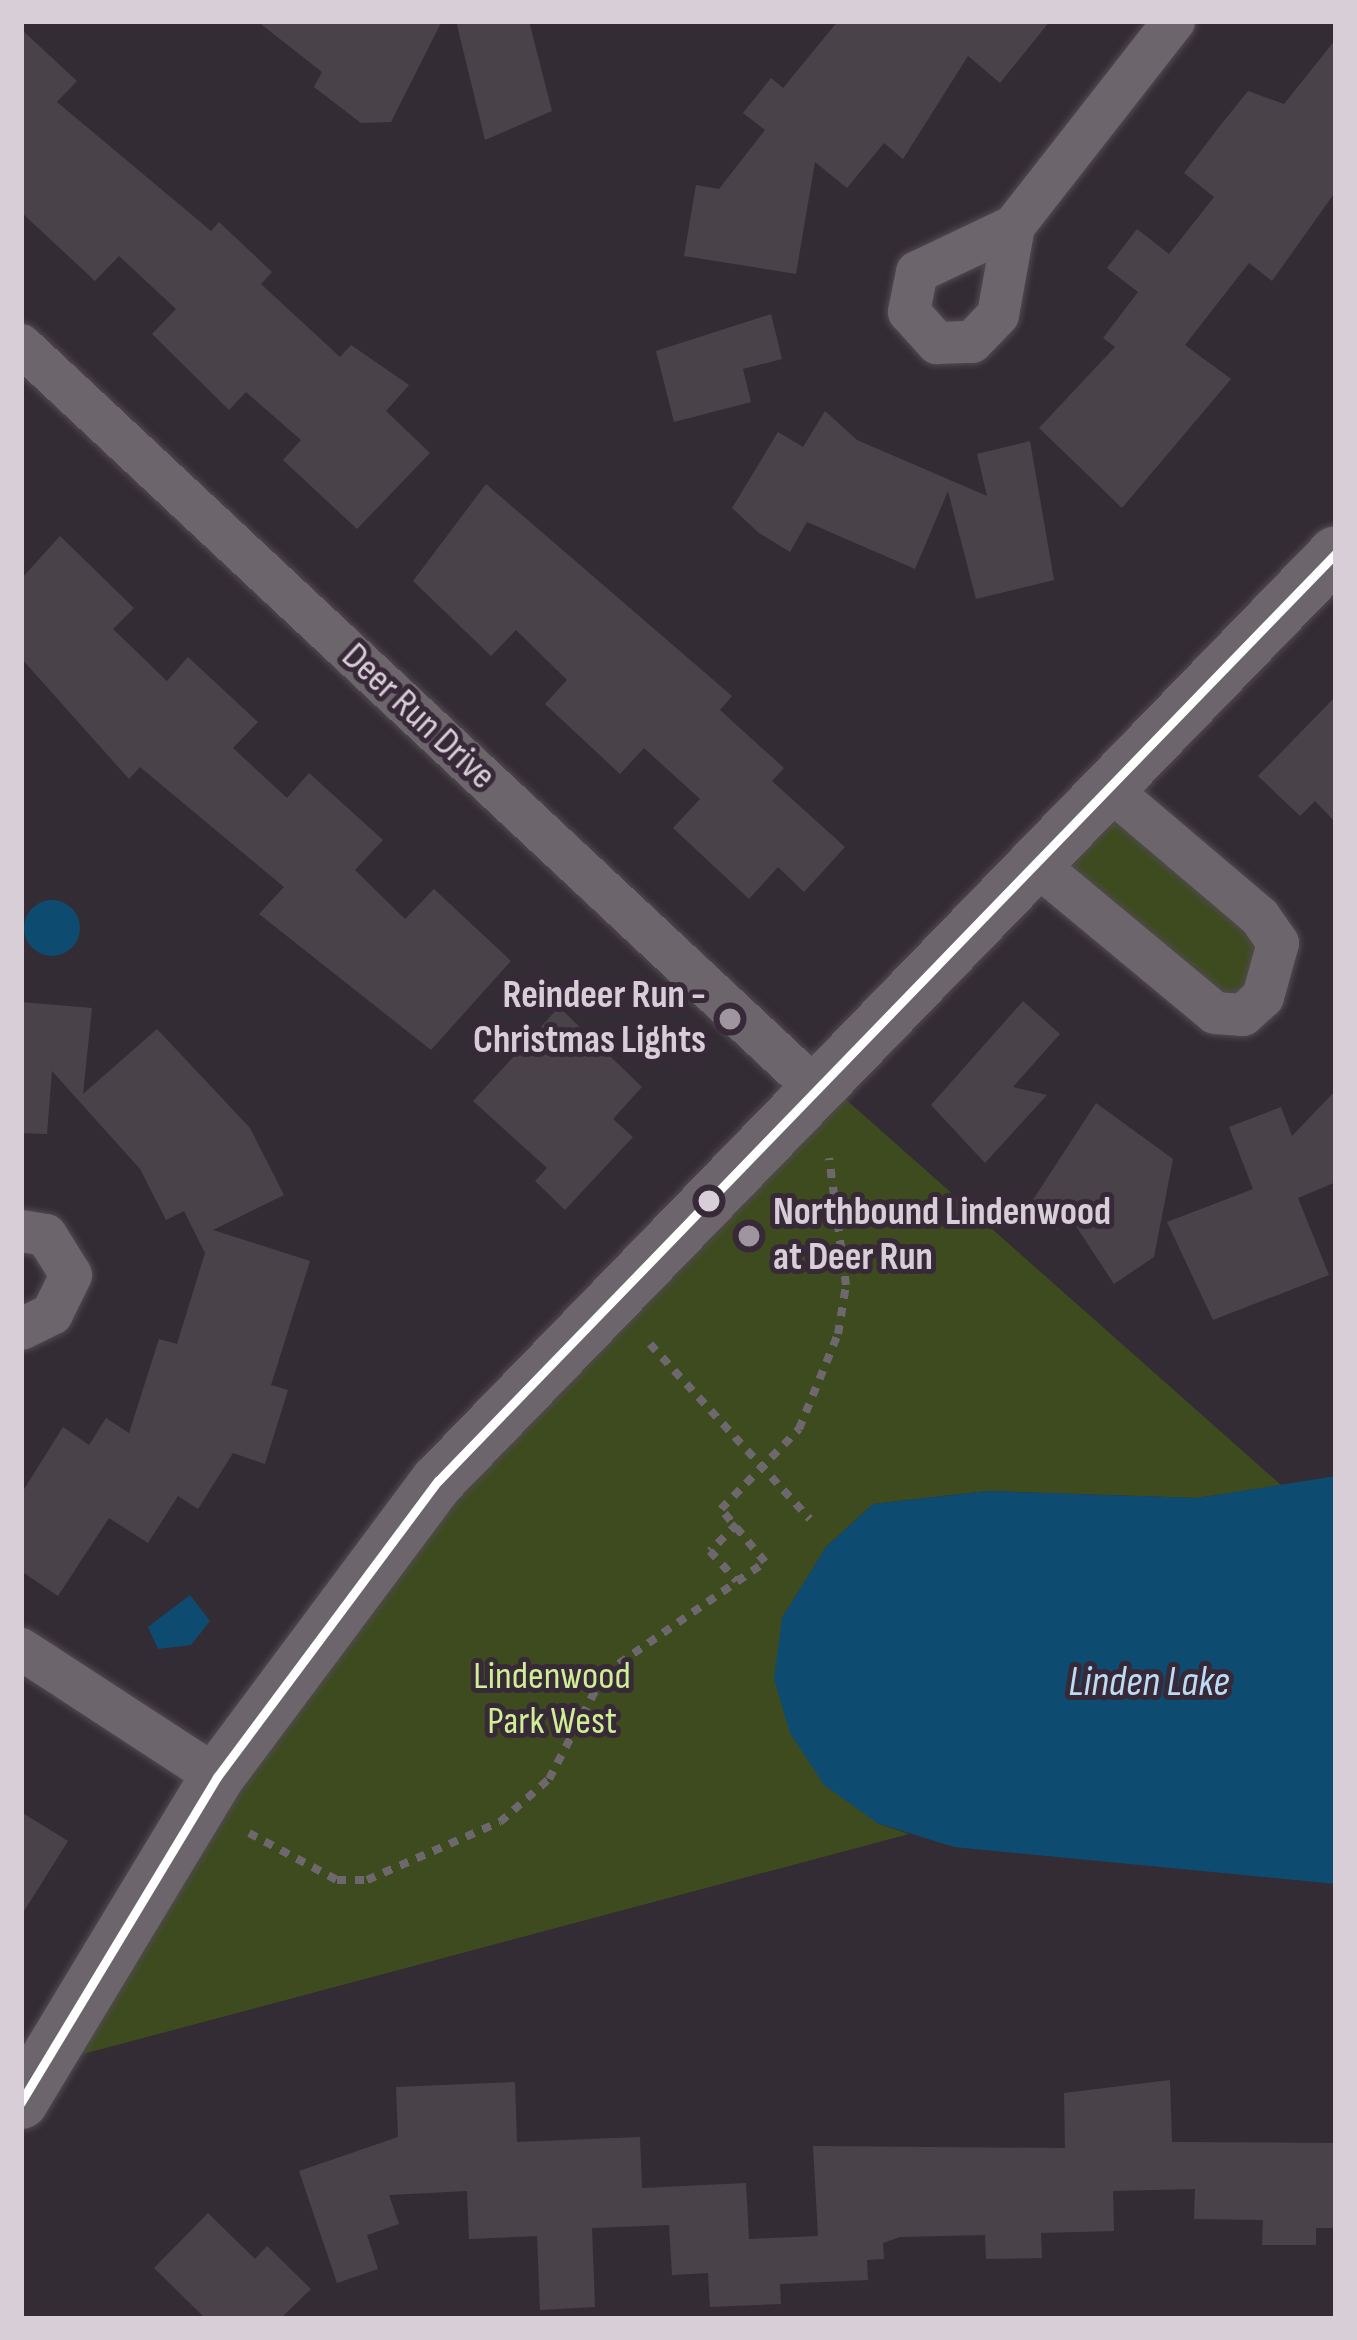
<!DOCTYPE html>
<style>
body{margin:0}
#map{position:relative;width:1357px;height:2340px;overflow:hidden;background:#342c34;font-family:"Sofia Sans Condensed",sans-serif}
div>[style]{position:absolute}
.green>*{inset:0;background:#3e4b1e}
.water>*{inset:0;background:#0d4c70}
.round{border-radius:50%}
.building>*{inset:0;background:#494349}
.path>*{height:8px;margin-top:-4px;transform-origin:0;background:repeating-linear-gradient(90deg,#6d686d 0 9px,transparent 0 18px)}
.roads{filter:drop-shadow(0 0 3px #514a51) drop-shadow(0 0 3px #514a51)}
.minor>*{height:42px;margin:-21px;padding:0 21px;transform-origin:21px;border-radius:21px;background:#6c666c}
.tertiary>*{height:54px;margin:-27px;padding:0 27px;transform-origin:27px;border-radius:27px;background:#6c666c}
.bus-1>*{height:9px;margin:-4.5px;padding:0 4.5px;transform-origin:4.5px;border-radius:4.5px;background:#fff}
.dots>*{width:33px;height:33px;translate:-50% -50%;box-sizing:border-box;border:6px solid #382938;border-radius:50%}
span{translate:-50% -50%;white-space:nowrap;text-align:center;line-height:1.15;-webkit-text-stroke:10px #382938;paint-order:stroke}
.street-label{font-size:39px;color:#d8ced8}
.poi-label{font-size:39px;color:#d8ced8;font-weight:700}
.right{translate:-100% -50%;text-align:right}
.left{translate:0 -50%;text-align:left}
.park-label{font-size:39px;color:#cfef94}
.water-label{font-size:42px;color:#bbdcf4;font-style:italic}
.frame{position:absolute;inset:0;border:24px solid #d8ced8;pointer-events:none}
</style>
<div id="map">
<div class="green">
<div style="clip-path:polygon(1110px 790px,1278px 943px,1243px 1015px,1037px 865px)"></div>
<div style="clip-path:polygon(824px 1080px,1281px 1485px,1197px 1498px,987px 1491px,873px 1504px,826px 1547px,782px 1618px,877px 1823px,909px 1834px,38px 2066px,438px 1481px)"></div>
</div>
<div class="water">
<div class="round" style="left:24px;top:900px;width:56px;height:56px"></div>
<div style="clip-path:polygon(1336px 1476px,1336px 1884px,954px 1847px,877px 1823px,824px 1785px,790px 1733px,774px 1679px,782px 1618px,826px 1547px,873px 1504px,987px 1491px,1197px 1498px)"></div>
<div style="clip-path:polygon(190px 1595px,210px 1621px,191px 1645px,158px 1649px,148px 1627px)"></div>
</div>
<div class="building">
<div style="clip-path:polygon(257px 21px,442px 21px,391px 122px,361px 123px,314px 87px,322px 72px)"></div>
<div style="clip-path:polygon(456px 21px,529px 21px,552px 111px,485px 140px)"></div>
<div style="clip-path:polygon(838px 21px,1050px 21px,1000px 83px,968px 56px,903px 159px,884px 143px,847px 188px,815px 162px,796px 274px,684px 256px,696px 185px,719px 189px,765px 130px,743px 113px,771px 78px,783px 88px)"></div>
<div style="clip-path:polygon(21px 29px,77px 81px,57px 102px,211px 231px,219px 222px,272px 272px,261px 284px,340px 357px,351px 345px,409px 385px,386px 411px,430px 453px,357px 529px,283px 460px,301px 440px,246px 392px,229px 410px,152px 334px,176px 309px,119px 256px,95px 281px,21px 212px)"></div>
<div style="clip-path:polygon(1336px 39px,1336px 191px,1272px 281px,1249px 263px,1185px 345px,1231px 379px,1122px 508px,1039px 428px,1115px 347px,1103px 338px,1138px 292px,1107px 268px,1137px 229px,1169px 254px,1214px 197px,1184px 173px,1219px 127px,1248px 91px,1284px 104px)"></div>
<div style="clip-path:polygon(771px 314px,782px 359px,743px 369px,751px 402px,674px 422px,656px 351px)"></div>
<div style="clip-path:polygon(825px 411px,857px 440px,987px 496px,977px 454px,1030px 441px,1054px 580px,976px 599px,948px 491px,915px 569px,807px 522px,790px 552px,759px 533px,732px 508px,778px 432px,803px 447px)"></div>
<div style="clip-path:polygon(486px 484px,732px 696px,720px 710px,784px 768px,772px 781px,845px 847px,804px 892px,778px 867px,749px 899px,673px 828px,700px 799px,644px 748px,620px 774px,545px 704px,567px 680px,516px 630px,491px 656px,413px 581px)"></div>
<div style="clip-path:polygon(60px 536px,134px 608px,113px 629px,167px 681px,188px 657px,258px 722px,233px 748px,287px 798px,309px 773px,383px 840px,355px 870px,405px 919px,434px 889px,511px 961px,431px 1050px,259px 914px,284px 887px,140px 767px,129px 779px,21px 658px,21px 579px)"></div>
<div style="clip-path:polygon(1336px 696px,1336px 823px,1315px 801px,1300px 816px,1258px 776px)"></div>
<div style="clip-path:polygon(1023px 1001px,1060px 1034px,1013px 1087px,1047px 1095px,985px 1163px,931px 1105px)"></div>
<div style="clip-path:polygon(21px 1002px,92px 1008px,83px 1094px,157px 1029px,250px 1128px,284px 1195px,213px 1230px,310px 1261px,271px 1385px,288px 1390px,265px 1464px,233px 1453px,198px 1509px,178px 1496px,148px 1543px,109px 1518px,58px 1596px,21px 1571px,21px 1494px,63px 1427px,89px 1445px,106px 1418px,129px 1433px,159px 1339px,177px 1344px,205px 1253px,184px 1211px,166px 1220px,140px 1169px,52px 1071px,47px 1134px,21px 1133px)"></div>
<div style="clip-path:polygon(559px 1007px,642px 1087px,613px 1119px,633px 1137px,565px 1210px,535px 1181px,547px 1168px,473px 1101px)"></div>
<div style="clip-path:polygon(1336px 1090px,1336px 1182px,1298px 1198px,1329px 1275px,1213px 1320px,1167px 1222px,1253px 1189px,1229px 1127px,1281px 1107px,1292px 1136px)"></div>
<div style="clip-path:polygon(1096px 1103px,1173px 1159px,1154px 1257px,1114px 1284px,1066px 1211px,1057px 1230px,1027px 1209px)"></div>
<div style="clip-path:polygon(21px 1812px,68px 1841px,21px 1916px)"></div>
<div style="clip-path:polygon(1170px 2080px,1172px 2142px,1336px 2143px,1336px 2228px,1316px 2228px,1316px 2245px,1262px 2245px,1263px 2220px,1194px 2219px,1195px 2189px,1113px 2191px,1114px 2231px,1041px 2233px,1042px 2258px,986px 2259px,985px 2235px,900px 2237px,883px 2243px,884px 2259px,867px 2260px,868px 2280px,780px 2284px,781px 2304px,710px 2307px,708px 2273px,672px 2275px,669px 2225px,592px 2228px,595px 2307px,540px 2310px,537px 2236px,469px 2239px,467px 2191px,389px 2195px,399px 2224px,367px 2235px,378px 2269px,337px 2283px,299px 2171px,398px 2137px,396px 2087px,515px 2082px,517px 2142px,640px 2137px,642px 2188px,746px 2183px,749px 2239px,818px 2236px,813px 2146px,1065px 2148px,1064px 2093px)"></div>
<div style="clip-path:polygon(208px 2213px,255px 2259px,267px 2246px,311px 2289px,280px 2319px,206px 2319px,154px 2268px)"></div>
</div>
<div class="path">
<div style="left:650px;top:1344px;width:237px;rotate:47.6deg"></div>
<div style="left:737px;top:1524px;width:38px;rotate:135deg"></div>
<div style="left:710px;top:1551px;width:40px;rotate:48deg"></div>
<div style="left:249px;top:1833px;width:100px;rotate:28.1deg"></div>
<div style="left:337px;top:1880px;width:30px"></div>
<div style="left:367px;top:1880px;width:145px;rotate:-23.6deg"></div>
<div style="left:500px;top:1822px;width:65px;rotate:-41.3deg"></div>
<div style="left:549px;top:1779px;width:119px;rotate:-62.4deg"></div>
<div style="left:604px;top:1674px;width:196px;rotate:-34.8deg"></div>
<div style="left:765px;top:1562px;width:69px;rotate:-129.7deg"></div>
<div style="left:721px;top:1509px;width:112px;rotate:-45.7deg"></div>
<div style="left:799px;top:1429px;width:103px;rotate:-67.7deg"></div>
<div style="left:838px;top:1334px;width:50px;rotate:-80.7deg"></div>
<div style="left:846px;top:1285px;width:128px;rotate:-97.6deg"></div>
</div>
<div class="roads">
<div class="minor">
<div style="left:1014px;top:226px;width:107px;rotate:154.6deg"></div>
<div style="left:917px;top:272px;width:41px;rotate:101.3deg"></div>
<div style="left:909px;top:312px;width:42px;rotate:47.9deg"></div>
<div style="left:937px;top:343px;width:35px;rotate:-2deg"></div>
<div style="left:972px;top:342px;width:37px;rotate:-46deg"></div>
<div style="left:998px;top:315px;width:90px;rotate:-79.8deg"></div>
<div style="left:1014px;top:226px;width:260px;rotate:-52deg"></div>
<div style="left:21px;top:345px;width:1089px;rotate:43.1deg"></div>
<div style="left:1037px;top:865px;width:231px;rotate:39.7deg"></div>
<div style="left:1215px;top:1013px;width:28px;rotate:4deg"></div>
<div style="left:1243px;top:1015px;width:27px;rotate:-42deg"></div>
<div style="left:1263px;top:997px;width:56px;rotate:-74.5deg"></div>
<div style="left:1278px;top:943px;width:32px;rotate:-125deg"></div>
<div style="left:1260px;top:917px;width:197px;rotate:-139.7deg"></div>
<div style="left:21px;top:1231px;width:25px;rotate:9deg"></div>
<div style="left:46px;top:1235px;width:47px;rotate:58deg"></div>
<div style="left:71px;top:1275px;width:43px;rotate:116deg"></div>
<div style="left:52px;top:1314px;width:34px;rotate:154deg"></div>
<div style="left:21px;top:1649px;width:234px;rotate:33.1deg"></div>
</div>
<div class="tertiary">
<div style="left:21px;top:2102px;width:380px;rotate:-58.9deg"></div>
<div style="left:217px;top:1777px;width:369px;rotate:-53.3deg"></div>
<div style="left:438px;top:1481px;width:1291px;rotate:-45.94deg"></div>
</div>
</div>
<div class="bus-1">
<div style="left:21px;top:2102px;width:380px;rotate:-58.9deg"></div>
<div style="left:217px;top:1777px;width:369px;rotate:-53.3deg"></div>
<div style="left:438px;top:1481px;width:1291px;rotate:-45.94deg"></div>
</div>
<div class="dots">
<div style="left:730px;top:1019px;background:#9f959f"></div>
<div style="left:709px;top:1201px;background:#d8ced8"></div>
<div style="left:749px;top:1236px;background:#9f959f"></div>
</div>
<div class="street-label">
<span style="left:418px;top:717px;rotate:43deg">Deer Run Drive</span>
</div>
<div class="poi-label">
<span class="right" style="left:706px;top:1019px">Reindeer Run -<br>Christmas Lights</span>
<span class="left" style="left:773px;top:1236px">Northbound Lindenwood<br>at Deer Run</span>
</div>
<div class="park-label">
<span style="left:552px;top:1700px">Lindenwood<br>Park West</span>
</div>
<div class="water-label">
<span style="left:1149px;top:1683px">Linden Lake</span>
</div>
<div class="frame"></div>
</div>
